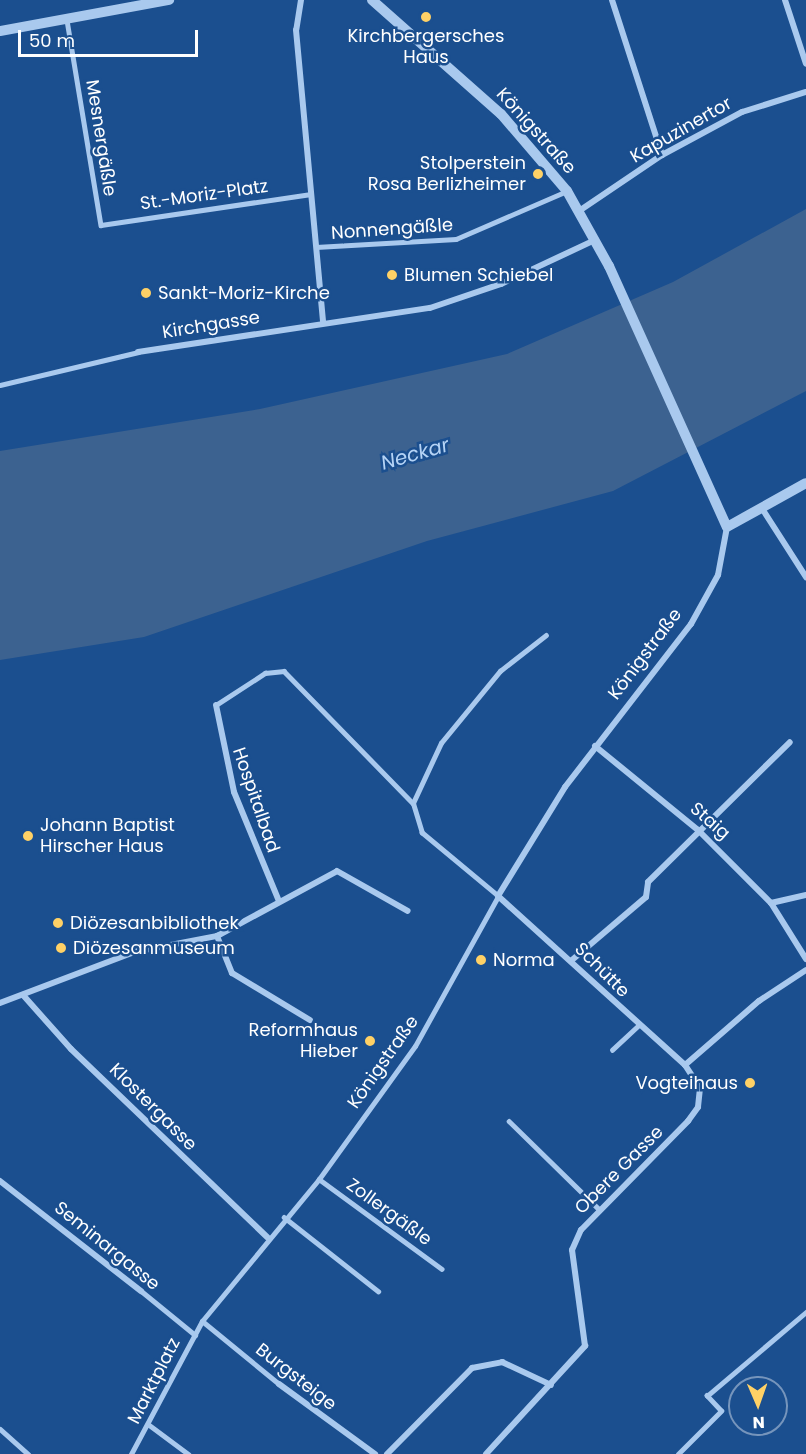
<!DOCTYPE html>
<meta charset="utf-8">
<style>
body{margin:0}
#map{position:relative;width:806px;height:1454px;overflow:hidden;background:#1b4f8f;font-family:Poppins,sans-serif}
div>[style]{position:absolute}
.water>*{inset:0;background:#3c6290}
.service>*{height:4.5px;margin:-2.25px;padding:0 2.25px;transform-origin:2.25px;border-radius:2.25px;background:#a9c9ee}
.pedestrian>*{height:5px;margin:-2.5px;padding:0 2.5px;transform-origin:2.5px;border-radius:2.5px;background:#a9c9ee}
.minor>*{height:6px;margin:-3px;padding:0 3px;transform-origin:3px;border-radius:3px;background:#a9c9ee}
.tertiary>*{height:10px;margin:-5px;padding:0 5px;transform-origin:5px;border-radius:5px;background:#a9c9ee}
.dots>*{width:16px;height:16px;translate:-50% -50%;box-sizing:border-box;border:3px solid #1b4f8f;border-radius:50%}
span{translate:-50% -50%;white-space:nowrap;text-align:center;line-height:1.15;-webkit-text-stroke:5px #1b4f8f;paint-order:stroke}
.poi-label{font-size:18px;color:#fff}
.right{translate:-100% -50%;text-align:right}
.left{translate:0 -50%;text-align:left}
.street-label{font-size:18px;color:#fff}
.water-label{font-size:20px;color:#b5d3f5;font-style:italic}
.north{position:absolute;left:728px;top:1376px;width:60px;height:60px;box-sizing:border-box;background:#1b4f8f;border:2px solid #7695bc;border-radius:50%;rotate:178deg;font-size:16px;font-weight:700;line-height:24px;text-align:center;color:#fff}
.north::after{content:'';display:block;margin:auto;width:21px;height:27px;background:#ffd166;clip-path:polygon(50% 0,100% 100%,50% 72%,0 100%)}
.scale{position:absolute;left:18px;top:30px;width:180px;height:27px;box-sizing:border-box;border:3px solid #fff;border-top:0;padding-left:8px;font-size:18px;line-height:21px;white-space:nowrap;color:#fff;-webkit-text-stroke:4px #1b4f8f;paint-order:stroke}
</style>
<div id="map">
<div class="water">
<div style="clip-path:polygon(806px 209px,806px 391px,613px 491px,427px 541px,144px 637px,0 660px,0 451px,260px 409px,507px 354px,673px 282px)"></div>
</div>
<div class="service">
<div style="left:67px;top:20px;width:208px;rotate:80.6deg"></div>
<div style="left:101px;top:225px;width:212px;rotate:-8.4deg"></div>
<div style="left:316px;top:247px;width:140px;rotate:-3.3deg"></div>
<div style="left:456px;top:239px;width:121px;rotate:-23.4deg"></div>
<div style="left:0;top:385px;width:142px;rotate:-13.4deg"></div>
<div style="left:216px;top:705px;width:59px;rotate:-33.1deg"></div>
<div style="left:265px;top:673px;width:19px;rotate:-6deg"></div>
<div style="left:284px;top:671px;width:185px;rotate:45.7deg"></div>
<div style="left:498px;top:896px;width:99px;rotate:-140.3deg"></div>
<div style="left:422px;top:833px;width:31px;rotate:-107deg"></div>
<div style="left:413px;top:803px;width:66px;rotate:-65deg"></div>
<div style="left:441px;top:743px;width:93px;rotate:-50.7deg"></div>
<div style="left:500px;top:671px;width:58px;rotate:-38deg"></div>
<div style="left:612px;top:1050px;width:35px;rotate:-43deg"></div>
<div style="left:509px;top:1121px;width:127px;rotate:44.4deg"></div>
<div style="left:319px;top:1179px;width:152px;rotate:36.2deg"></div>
<div style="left:284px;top:1217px;width:120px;rotate:38.2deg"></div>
<div style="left:678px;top:1454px;width:61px;rotate:-45deg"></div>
<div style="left:721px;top:1411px;width:21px;rotate:-133deg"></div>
<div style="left:707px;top:1396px;width:130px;rotate:-40.3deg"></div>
</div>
<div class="pedestrian">
<div style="left:141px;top:1291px;width:70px;rotate:39.2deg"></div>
<div style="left:202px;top:1321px;width:99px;rotate:39.3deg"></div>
<div style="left:149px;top:1425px;width:49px;rotate:36.6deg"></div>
<div style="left:0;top:1429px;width:38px;rotate:42deg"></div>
<div style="left:131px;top:1454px;width:151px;rotate:-61.9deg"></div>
<div style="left:202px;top:1321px;width:184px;rotate:-50.5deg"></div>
<div style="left:319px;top:1179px;width:164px;rotate:-54.2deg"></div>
<div style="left:415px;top:1046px;width:171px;rotate:-61deg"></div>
</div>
<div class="minor">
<div style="left:301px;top:0;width:30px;rotate:99deg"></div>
<div style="left:296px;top:30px;width:294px;rotate:84.7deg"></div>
<div style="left:612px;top:0;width:163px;rotate:72.1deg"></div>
<div style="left:785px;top:0;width:67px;rotate:71.8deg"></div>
<div style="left:579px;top:211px;width:100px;rotate:-34deg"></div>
<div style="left:662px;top:155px;width:91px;rotate:-28.3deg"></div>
<div style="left:742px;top:112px;width:67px;rotate:-17.4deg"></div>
<div style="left:138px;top:352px;width:295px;rotate:-8.6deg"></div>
<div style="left:430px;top:308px;width:75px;rotate:-18.7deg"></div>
<div style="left:501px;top:284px;width:104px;rotate:-25.1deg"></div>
<div style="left:763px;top:510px;width:80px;rotate:57.3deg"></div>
<div style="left:216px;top:705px;width:89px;rotate:78.3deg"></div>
<div style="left:234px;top:792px;width:118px;rotate:67.6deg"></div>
<div style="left:595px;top:746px;width:133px;rotate:39.2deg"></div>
<div style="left:698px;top:830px;width:103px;rotate:45deg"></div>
<div style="left:771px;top:903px;width:36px;rotate:-13deg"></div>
<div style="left:771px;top:903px;width:66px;rotate:58deg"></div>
<div style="left:217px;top:936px;width:40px;rotate:68deg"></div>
<div style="left:232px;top:973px;width:91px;rotate:31.1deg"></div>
<div style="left:572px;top:960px;width:97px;rotate:-40.4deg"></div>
<div style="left:646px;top:897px;width:15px;rotate:-82deg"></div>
<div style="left:648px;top:882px;width:199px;rotate:-44.6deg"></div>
<div style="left:23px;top:995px;width:72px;rotate:48.4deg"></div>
<div style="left:71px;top:1049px;width:272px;rotate:43.8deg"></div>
<div style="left:0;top:1003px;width:143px;rotate:-20.8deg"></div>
<div style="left:134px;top:952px;width:85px;rotate:-10.9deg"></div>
<div style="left:217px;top:936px;width:136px;rotate:-28.4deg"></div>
<div style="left:337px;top:871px;width:81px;rotate:29.4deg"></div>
<div style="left:685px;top:1065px;width:98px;rotate:-40.9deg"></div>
<div style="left:759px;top:1001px;width:56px;rotate:-33.4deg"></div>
<div style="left:0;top:1181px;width:179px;rotate:38deg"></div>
<div style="left:279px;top:1384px;width:119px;rotate:36.1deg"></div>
<div style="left:387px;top:1454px;width:121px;rotate:-45.3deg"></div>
<div style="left:472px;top:1368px;width:31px;rotate:-11deg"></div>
<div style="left:502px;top:1362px;width:54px;rotate:25.1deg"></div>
<div style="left:486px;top:1454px;width:147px;rotate:-47.5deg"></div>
<div style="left:585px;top:1346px;width:97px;rotate:-97.7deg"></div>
<div style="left:572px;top:1250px;width:22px;rotate:-66deg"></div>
<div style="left:581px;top:1230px;width:153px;rotate:-45.5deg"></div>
<div style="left:688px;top:1121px;width:17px;rotate:-54deg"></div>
<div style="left:698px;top:1107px;width:19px;rotate:-84deg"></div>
<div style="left:700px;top:1088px;width:27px;rotate:-123deg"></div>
<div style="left:685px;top:1065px;width:252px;rotate:-137.9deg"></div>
<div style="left:498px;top:896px;width:128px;rotate:-58.4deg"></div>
<div style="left:565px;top:787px;width:206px;rotate:-52.3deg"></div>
<div style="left:691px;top:624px;width:56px;rotate:-61.1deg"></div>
<div style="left:718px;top:575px;width:49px;rotate:-79.4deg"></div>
</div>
<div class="tertiary">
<div style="left:372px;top:0;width:172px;rotate:41.5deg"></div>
<div style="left:501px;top:114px;width:101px;rotate:49.4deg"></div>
<div style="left:567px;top:191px;width:86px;rotate:60.8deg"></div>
<div style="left:609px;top:266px;width:286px;rotate:65.7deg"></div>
<div style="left:727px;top:527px;width:90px;rotate:-29.1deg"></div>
<div style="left:0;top:31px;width:172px;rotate:-10.4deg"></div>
</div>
<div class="dots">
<div style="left:426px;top:17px;background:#ffd166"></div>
<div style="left:538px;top:174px;background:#ffd166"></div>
<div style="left:392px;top:275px;background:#ffd166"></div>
<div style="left:146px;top:293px;background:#ffd166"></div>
<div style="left:28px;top:836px;background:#ffd166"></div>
<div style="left:58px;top:923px;background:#ffd166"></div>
<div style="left:61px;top:948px;background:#ffd166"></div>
<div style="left:481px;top:960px;background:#ffd166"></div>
<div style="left:370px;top:1041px;background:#ffd166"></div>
<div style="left:750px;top:1083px;background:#ffd166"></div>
</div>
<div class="poi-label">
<span style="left:426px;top:47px">Kirchbergersches<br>Haus</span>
<span class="right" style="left:526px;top:174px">Stolperstein<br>Rosa Berlizheimer</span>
<span class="left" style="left:404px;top:275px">Blumen Schiebel</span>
<span class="left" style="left:158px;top:293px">Sankt-Moriz-Kirche</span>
<span class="left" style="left:40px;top:836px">Johann Baptist<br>Hirscher Haus</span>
<span class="left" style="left:70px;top:923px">Diözesanbibliothek</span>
<span class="left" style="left:73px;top:948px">Diözesanmuseum</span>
<span class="left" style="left:493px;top:960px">Norma</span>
<span class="right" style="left:358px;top:1041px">Reformhaus<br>Hieber</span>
<span class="right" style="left:738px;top:1083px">Vogteihaus</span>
</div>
<div class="street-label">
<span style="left:681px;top:130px;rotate:-30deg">Kapuzinertor</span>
<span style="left:536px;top:131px;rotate:48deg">Königstraße</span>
<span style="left:101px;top:138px;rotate:81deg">Mesnergäßle</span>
<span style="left:204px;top:195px;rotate:-8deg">St.-Moriz-Platz</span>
<span style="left:392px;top:229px;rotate:-4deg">Nonnengäßle</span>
<span style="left:211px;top:325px;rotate:-9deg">Kirchgasse</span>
<span style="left:645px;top:654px;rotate:-53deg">Königstraße</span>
<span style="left:256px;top:800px;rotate:71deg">Hospitalbad</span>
<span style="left:710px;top:821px;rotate:41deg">Staig</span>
<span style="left:602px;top:970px;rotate:45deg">Schütte</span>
<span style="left:383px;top:1062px;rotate:-55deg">Königstraße</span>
<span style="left:153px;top:1107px;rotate:45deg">Klostergasse</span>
<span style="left:619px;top:1170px;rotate:-45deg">Obere Gasse</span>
<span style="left:389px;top:1212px;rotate:36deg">Zollergäßle</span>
<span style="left:107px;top:1246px;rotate:39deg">Seminargasse</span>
<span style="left:296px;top:1377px;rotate:38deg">Burgsteige</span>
<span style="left:154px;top:1381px;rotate:-63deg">Marktplatz</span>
</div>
<div class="water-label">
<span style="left:415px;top:454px;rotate:-16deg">Neckar</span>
</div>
<div class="north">N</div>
<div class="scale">50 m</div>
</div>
